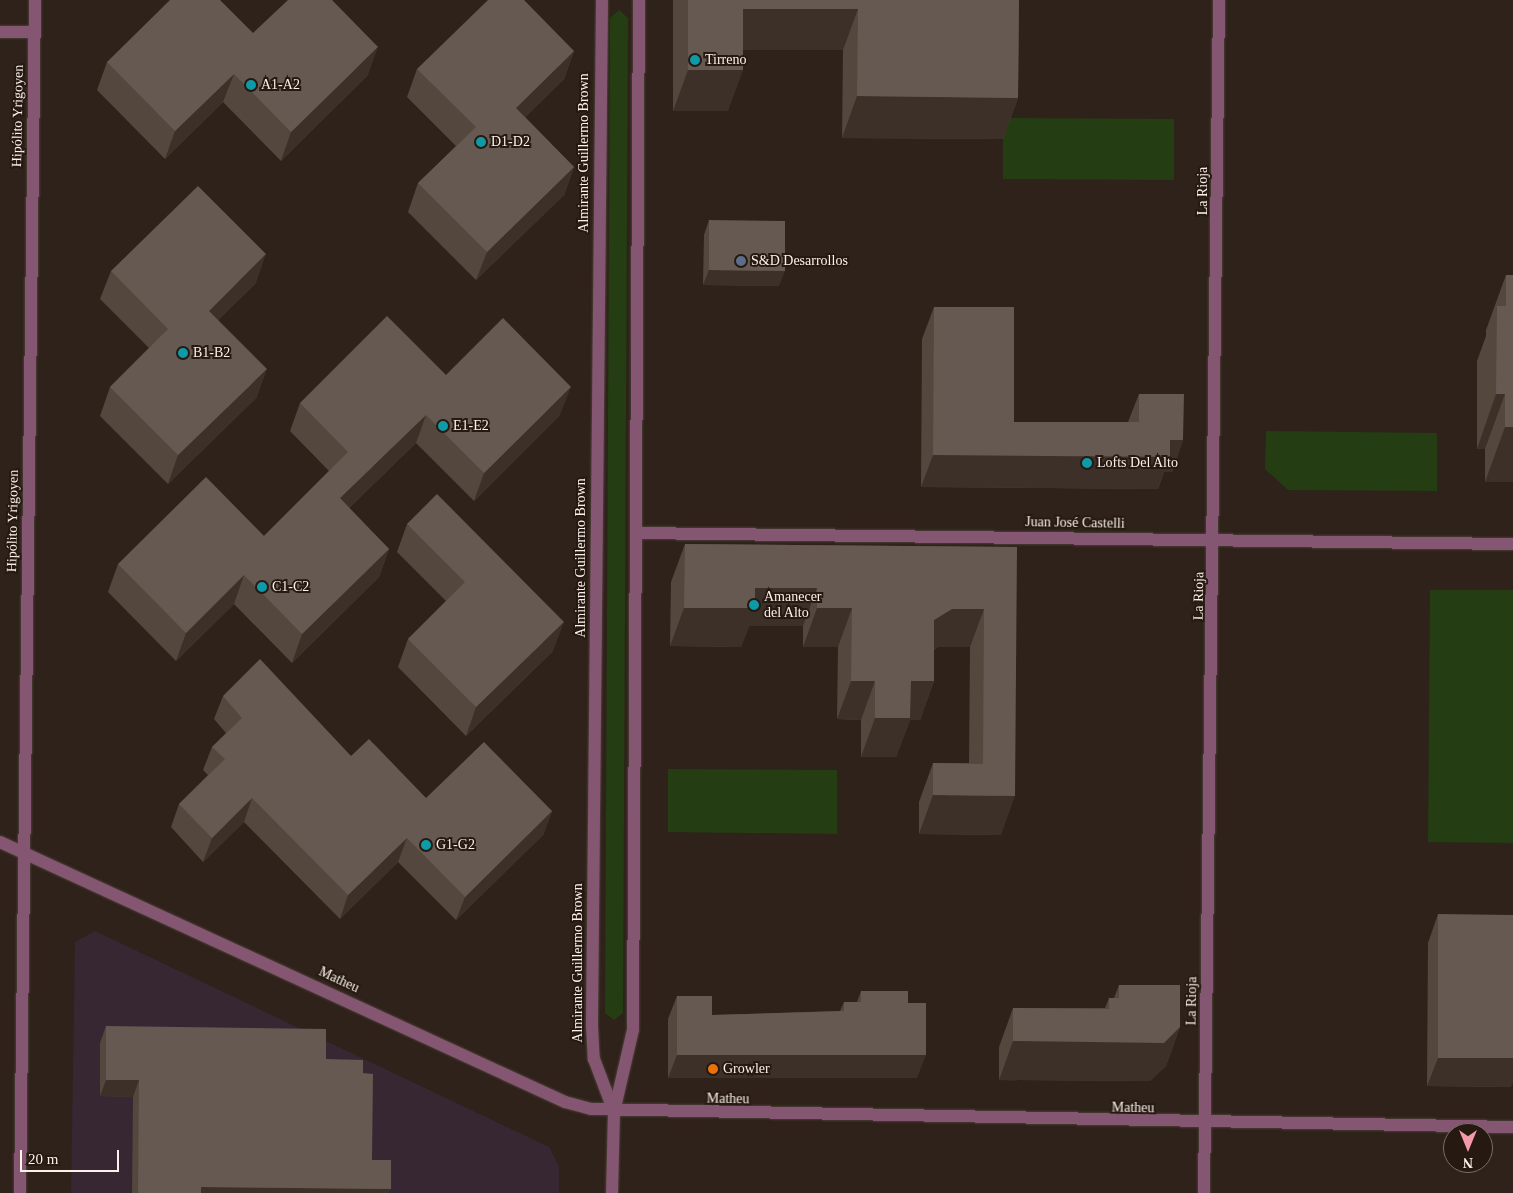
<!DOCTYPE html>
<meta charset="utf-8">
<style>
body{margin:0}
#map{position:relative;width:1513px;height:1193px;overflow:hidden;background:#2f221a;font-family:"Times New Roman",serif}
div>[style]{position:absolute}
.education>*{inset:0;background:#362733}
.green>*{inset:0;background:#243d12}
.roads{filter:drop-shadow(0 0 1px #4b3f37) drop-shadow(0 0 1px #4b3f37)}
.minor>*{height:12px;margin:-6px;padding:0 6px;transform-origin:6px;border-radius:6px;background:#845671}
.wall>*{inset:0;background:#54473e}
.shaded-wall>*{inset:0;background:#3d3028}
.building>*{inset:0;background:#655951}
.dots>*{width:14px;height:14px;translate:-50% -50%;box-sizing:border-box;border:2px solid #251911;border-radius:50%}
span{translate:-50% -50%;white-space:nowrap;text-align:center;line-height:1.15;-webkit-text-stroke:4px #251911;paint-order:stroke}
.poi-label{font-size:14px;color:#faf1eb}
.left{translate:0 -50%;text-align:left}
.street-label{font-size:14px;color:#faf1eb}
.north{position:absolute;left:1443px;top:1123px;width:50px;height:50px;box-sizing:border-box;background:#251911;border:1px solid #7a6f68;border-radius:50%;rotate:180deg;font-size:14px;font-weight:700;line-height:20px;text-align:center;color:#faf1eb}
.north::after{content:'';display:block;margin:auto;width:18px;height:22px;background:#f39aaa;clip-path:polygon(50% 0,100% 100%,50% 72%,0 100%)}
.scale{position:absolute;left:20px;top:1150px;width:99px;height:22px;box-sizing:border-box;border:2px solid #faf1eb;border-top:0;padding-left:6px;font-size:15px;line-height:18px;white-space:nowrap;color:#faf1eb;-webkit-text-stroke:4px #251911;paint-order:stroke}
</style>
<div id="map">
<div class="education">
<div style="clip-path:polygon(95px 931px,549px 1147px,559px 1166px,559px 1193px,71px 1193px,75px 942px)"></div>
</div>
<div class="green">
<div style="clip-path:polygon(619px 10px,628px 18px,623px 1013px,614px 1020px,605px 1013px,610px 18px)"></div>
<div style="clip-path:polygon(1003px 118px,1174px 119px,1174px 180px,1003px 179px)"></div>
<div style="clip-path:polygon(1266px 431px,1437px 433px,1437px 491px,1288px 490px,1265px 469px)"></div>
<div style="clip-path:polygon(1430px 590px,1513px 590px,1513px 843px,1428px 842px)"></div>
<div style="clip-path:polygon(668px 769px,837px 770px,837px 834px,668px 832px)"></div>
</div>
<div class="roads">
<div class="minor">
<div style="left:602px;top:0;width:1026px;rotate:90.56deg"></div>
<div style="left:592px;top:1026px;width:33px;rotate:87deg"></div>
<div style="left:594px;top:1059px;width:57px;rotate:69.3deg"></div>
<div style="left:0;top:32px;width:34px"></div>
<div style="left:636px;top:533px;width:877px;rotate:0.72deg"></div>
<div style="left:0;top:842px;width:622px;rotate:24.71deg"></div>
<div style="left:565px;top:1102px;width:27px;rotate:15deg"></div>
<div style="left:591px;top:1109px;width:922px;rotate:1.12deg"></div>
<div style="left:20px;top:1193px;width:1193px;rotate:-89.28deg"></div>
<div style="left:612px;top:1193px;width:81px;rotate:-88.6deg"></div>
<div style="left:614px;top:1112px;width:84px;rotate:-77deg"></div>
<div style="left:633px;top:1030px;width:1030px;rotate:-89.67deg"></div>
<div style="left:1204px;top:1193px;width:1193px;rotate:-89.28deg"></div>
</div>
</div>
<div class="wall">
<div style="clip-path:polygon(673px 0,1019px 0,1018px 98px,1003px 139px,842px 138px,843px 50px,743px 50px,728px 111px,673px 111px)"></div>
<div style="clip-path:polygon(253px 33px,368px 75px,281px 161px,223px 102px,165px 159px,97px 90px,107px 62px)"></div>
<div style="clip-path:polygon(574px 51px,564px 79px,525px 117px,574px 167px,564px 195px,476px 280px,408px 212px,418px 183px,456px 146px,407px 97px,417px 69px)"></div>
<div style="clip-path:polygon(709px 220px,779px 286px,703px 285px,704px 235px)"></div>
<div style="clip-path:polygon(111px 271px,256px 283px,218px 320px,257px 397px,168px 484px,100px 416px,110px 387px,149px 348px,100px 299px)"></div>
<div style="clip-path:polygon(1506px 275px,1513px 275px,1513px 482px,1485px 482px,1485px 449px,1477px 449px,1477px 361px,1486px 336px,1486px 330px)"></div>
<div style="clip-path:polygon(934px 307px,1014px 422px,1128px 422px,1139px 394px,1183px 440px,1172px 472px,1164px 472px,1158px 489px,921px 487px,922px 339px)"></div>
<div style="clip-path:polygon(446px 375px,560px 415px,474px 501px,416px 443px,349px 508px,389px 549px,379px 577px,292px 663px,234px 604px,176px 661px,108px 592px,118px 564px,264px 536px,329px 471px,290px 431px,300px 403px)"></div>
<div style="clip-path:polygon(407px 524px,553px 651px,466px 736px,398px 667px,408px 639px,446px 601px,397px 552px)"></div>
<div style="clip-path:polygon(685px 544px,1017px 547px,1001px 835px,919px 834px,919px 802px,933px 763px,969px 763px,970px 647px,938px 647px,934px 650px,934px 681px,920px 720px,910px 720px,896px 757px,861px 757px,861px 720px,837px 719px,838px 647px,803px 647px,803px 626px,749px 626px,741px 647px,670px 646px,671px 582px)"></div>
<div style="clip-path:polygon(223px 696px,351px 756px,426px 798px,552px 811px,543px 835px,456px 920px,398px 862px,340px 919px,244px 822px,203px 862px,171px 827px,179px 804px,208px 775px,203px 770px,212px 747px,226px 733px,214px 719px)"></div>
<div style="clip-path:polygon(1438px 914px,1511px 1087px,1427px 1086px,1428px 943px)"></div>
<div style="clip-path:polygon(1119px 985px,1180px 1027px,1166px 1066px,1150px 1081px,999px 1080px,999px 1047px,1013px 1008px,1105px 1008px,1109px 998px,1114px 998px)"></div>
<div style="clip-path:polygon(861px 991px,908px 1003px,917px 1078px,668px 1078px,668px 1019px,677px 996px,712px 1015px,840px 1011px,844px 1002px,857px 1002px)"></div>
<div style="clip-path:polygon(106px 1026px,326px 1059px,363px 1073px,372px 1160px,389px 1193px,132px 1193px,133px 1097px,100px 1096px,100px 1043px)"></div>
</div>
<div class="shaded-wall">
<div style="clip-path:polygon(743px 9px,858px 9px,843px 50px,728px 50px)"></div>
<div style="clip-path:polygon(378px 47px,368px 75px,281px 161px,291px 132px)"></div>
<div style="clip-path:polygon(574px 51px,564px 79px,506px 137px,516px 108px)"></div>
<div style="clip-path:polygon(688px 70px,743px 70px,728px 111px,673px 111px)"></div>
<div style="clip-path:polygon(234px 74px,223px 102px,165px 159px,175px 131px)"></div>
<div style="clip-path:polygon(857px 96px,1018px 98px,1003px 139px,842px 138px)"></div>
<div style="clip-path:polygon(574px 167px,564px 195px,476px 280px,487px 252px)"></div>
<div style="clip-path:polygon(266px 254px,256px 283px,198px 339px,209px 311px)"></div>
<div style="clip-path:polygon(709px 270px,785px 271px,779px 286px,703px 285px)"></div>
<div style="clip-path:polygon(267px 369px,257px 397px,168px 484px,178px 455px)"></div>
<div style="clip-path:polygon(571px 387px,560px 415px,474px 501px,484px 473px)"></div>
<div style="clip-path:polygon(1496px 394px,1505px 394px,1485px 449px,1477px 449px)"></div>
<div style="clip-path:polygon(426px 415px,416px 443px,329px 527px,340px 498px)"></div>
<div style="clip-path:polygon(1505px 427px,1513px 427px,1513px 482px,1485px 482px)"></div>
<div style="clip-path:polygon(1170px 440px,1183px 440px,1172px 472px,1164px 472px,1158px 489px,921px 487px,933px 455px)"></div>
<div style="clip-path:polygon(389px 549px,379px 577px,292px 663px,302px 634px)"></div>
<div style="clip-path:polygon(244px 575px,234px 604px,176px 661px,186px 633px)"></div>
<div style="clip-path:polygon(755px 588px,817px 588px,803px 626px,749px 626px,741px 647px,670px 646px,684px 608px)"></div>
<div style="clip-path:polygon(817px 608px,852px 608px,838px 647px,803px 647px)"></div>
<div style="clip-path:polygon(952px 609px,984px 609px,970px 647px,938px 647px,920px 659px,934px 620px)"></div>
<div style="clip-path:polygon(564px 622px,553px 651px,466px 736px,476px 707px)"></div>
<div style="clip-path:polygon(851px 681px,875px 681px,861px 720px,837px 719px)"></div>
<div style="clip-path:polygon(911px 681px,934px 681px,920px 720px,910px 720px,896px 757px,861px 757px,875px 718px)"></div>
<div style="clip-path:polygon(933px 795px,1015px 796px,1001px 835px,919px 834px)"></div>
<div style="clip-path:polygon(252px 798px,244px 822px,203px 862px,212px 838px)"></div>
<div style="clip-path:polygon(552px 811px,543px 835px,456px 920px,465px 897px)"></div>
<div style="clip-path:polygon(407px 838px,398px 862px,340px 919px,348px 895px)"></div>
<div style="clip-path:polygon(1180px 1027px,1166px 1066px,1150px 1081px,999px 1080px,1013px 1041px)"></div>
<div style="clip-path:polygon(677px 1055px,926px 1055px,917px 1078px,668px 1078px)"></div>
<div style="clip-path:polygon(1438px 1058px,1513px 1058px,1513px 1082px,1511px 1087px,1427px 1086px)"></div>
<div style="clip-path:polygon(106px 1080px,139px 1080px,133px 1097px,100px 1096px)"></div>
<div style="clip-path:polygon(201px 1187px,391px 1189px,389px 1193px,199px 1193px)"></div>
</div>
<div class="building">
<div style="clip-path:polygon(170px 0,220px 0,253px 33px,288px 0,332px 0,378px 47px,291px 132px,234px 74px,175px 131px,107px 62px)"></div>
<div style="clip-path:polygon(488px 0,524px 0,574px 51px,516px 108px,574px 167px,487px 252px,418px 183px,476px 127px,417px 69px)"></div>
<div style="clip-path:polygon(688px 0,1019px 0,1018px 98px,857px 96px,858px 9px,743px 9px,743px 70px,688px 70px)"></div>
<div style="clip-path:polygon(198px 186px,266px 254px,209px 311px,267px 369px,178px 455px,110px 387px,168px 329px,111px 271px)"></div>
<div style="clip-path:polygon(709px 220px,785px 221px,785px 271px,709px 270px)"></div>
<div style="clip-path:polygon(1506px 275px,1513px 275px,1513px 427px,1505px 427px,1505px 394px,1496px 394px,1497px 306px,1506px 306px)"></div>
<div style="clip-path:polygon(934px 307px,1014px 307px,1014px 422px,1139px 422px,1139px 394px,1184px 394px,1183px 440px,1170px 440px,1170px 457px,933px 455px)"></div>
<div style="clip-path:polygon(387px 316px,446px 375px,503px 318px,571px 387px,484px 473px,426px 415px,340px 498px,389px 549px,302px 634px,244px 575px,186px 633px,118px 564px,206px 477px,264px 536px,348px 452px,300px 403px)"></div>
<div style="clip-path:polygon(437px 494px,564px 622px,476px 707px,408px 639px,465px 582px,407px 524px)"></div>
<div style="clip-path:polygon(685px 544px,1017px 547px,1015px 796px,933px 795px,933px 763px,983px 764px,984px 609px,952px 609px,934px 620px,934px 681px,911px 681px,910px 718px,875px 718px,875px 681px,851px 681px,852px 608px,817px 608px,817px 588px,755px 588px,755px 608px,684px 608px)"></div>
<div style="clip-path:polygon(260px 659px,351px 756px,369px 739px,426px 798px,484px 742px,552px 811px,465px 897px,407px 838px,348px 895px,252px 798px,212px 838px,179px 804px,225px 759px,212px 747px,242px 718px,223px 696px)"></div>
<div style="clip-path:polygon(1438px 914px,1513px 915px,1513px 1058px,1438px 1058px)"></div>
<div style="clip-path:polygon(1119px 985px,1180px 985px,1180px 1027px,1164px 1043px,1013px 1041px,1013px 1008px,1109px 1009px,1109px 998px,1119px 998px)"></div>
<div style="clip-path:polygon(861px 991px,908px 991px,908px 1003px,926px 1003px,926px 1055px,677px 1055px,677px 996px,712px 996px,712px 1015px,844px 1011px,844px 1002px,861px 1002px)"></div>
<div style="clip-path:polygon(106px 1026px,326px 1029px,326px 1059px,363px 1060px,363px 1073px,373px 1074px,372px 1160px,391px 1160px,391px 1189px,201px 1187px,201px 1193px,138px 1193px,139px 1080px,106px 1080px)"></div>
</div>
<div class="dots">
<div style="left:695px;top:60px;background:#0f9aa8"></div>
<div style="left:251px;top:85px;background:#0f9aa8"></div>
<div style="left:481px;top:142px;background:#0f9aa8"></div>
<div style="left:741px;top:261px;background:#5c6f8a"></div>
<div style="left:183px;top:353px;background:#0f9aa8"></div>
<div style="left:443px;top:426px;background:#0f9aa8"></div>
<div style="left:1087px;top:463px;background:#0f9aa8"></div>
<div style="left:262px;top:587px;background:#0f9aa8"></div>
<div style="left:754px;top:605px;background:#0f9aa8"></div>
<div style="left:426px;top:845px;background:#0f9aa8"></div>
<div style="left:713px;top:1069px;background:#e8710a"></div>
</div>
<div class="poi-label">
<span class="left" style="left:705px;top:60px">Tirreno</span>
<span class="left" style="left:261px;top:85px">A1-A2</span>
<span class="left" style="left:491px;top:142px">D1-D2</span>
<span class="left" style="left:751px;top:261px">S&amp;D Desarrollos</span>
<span class="left" style="left:193px;top:353px">B1-B2</span>
<span class="left" style="left:453px;top:426px">E1-E2</span>
<span class="left" style="left:1097px;top:463px">Lofts Del Alto</span>
<span class="left" style="left:272px;top:587px">C1-C2</span>
<span class="left" style="left:764px;top:605px">Amanecer<br>del Alto</span>
<span class="left" style="left:436px;top:845px">G1-G2</span>
<span class="left" style="left:723px;top:1069px">Growler</span>
</div>
<div class="street-label">
<span style="left:18px;top:116px;rotate:-89deg">Hipólito Yrigoyen</span>
<span style="left:584px;top:153px;rotate:-90deg">Almirante Guillermo Brown</span>
<span style="left:1203px;top:191px;rotate:-90deg">La Rioja</span>
<span style="left:13px;top:521px;rotate:-89deg">Hipólito Yrigoyen</span>
<span style="left:1075px;top:523px;rotate:1deg">Juan José Castelli</span>
<span style="left:581px;top:558px;rotate:-90deg">Almirante Guillermo Brown</span>
<span style="left:1199px;top:596px;rotate:-89deg">La Rioja</span>
<span style="left:578px;top:963px;rotate:-90deg">Almirante Guillermo Brown</span>
<span style="left:339px;top:980px;rotate:25deg">Matheu</span>
<span style="left:1192px;top:1001px;rotate:-89deg">La Rioja</span>
<span style="left:728px;top:1099px;rotate:1deg">Matheu</span>
<span style="left:1133px;top:1108px;rotate:1deg">Matheu</span>
</div>
<div class="north">N</div>
<div class="scale">20 m</div>
</div>
